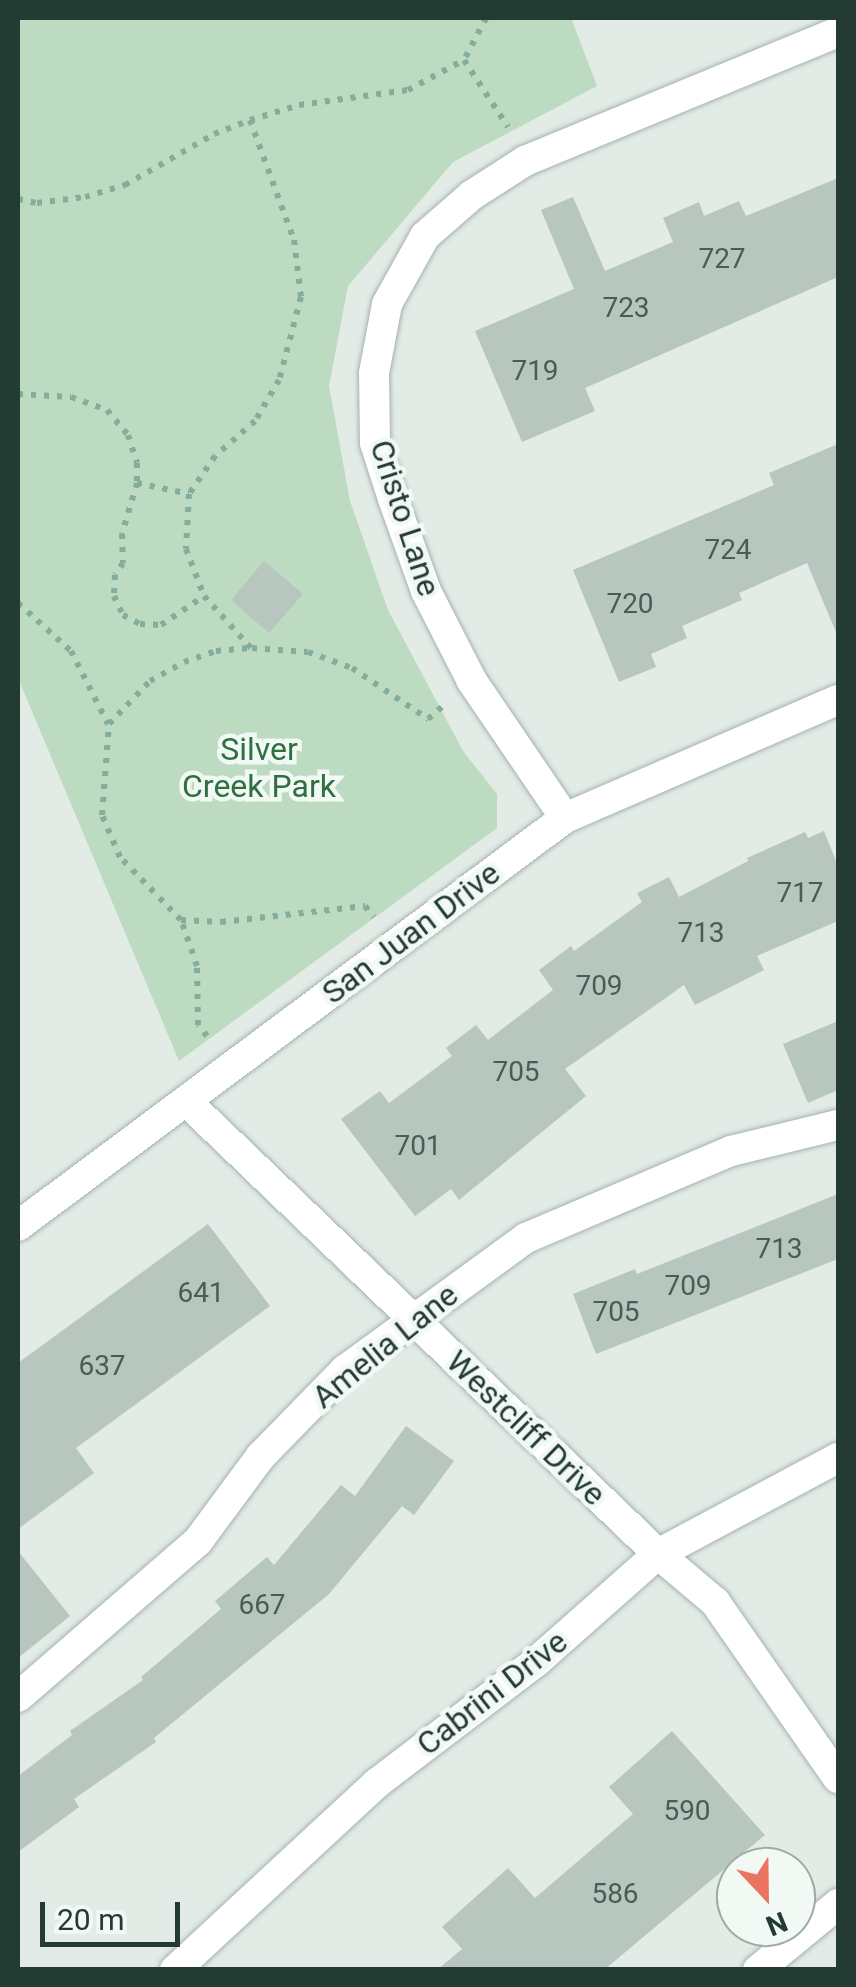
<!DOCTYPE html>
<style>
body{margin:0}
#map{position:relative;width:856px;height:1987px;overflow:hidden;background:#e2ebe6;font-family:Roboto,sans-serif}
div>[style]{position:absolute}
.green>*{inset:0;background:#bcdbc1}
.building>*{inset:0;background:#b7c6bf}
.path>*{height:6px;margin-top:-3px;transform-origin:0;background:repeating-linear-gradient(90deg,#84ad9c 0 5px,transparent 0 13px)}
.roads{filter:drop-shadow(0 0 2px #a5b3ac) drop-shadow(0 0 2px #a5b3ac)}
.minor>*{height:30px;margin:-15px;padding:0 15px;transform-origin:15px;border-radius:15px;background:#fff}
span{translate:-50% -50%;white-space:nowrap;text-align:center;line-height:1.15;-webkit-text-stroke:9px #f2f8f4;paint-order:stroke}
.number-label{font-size:28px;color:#485e55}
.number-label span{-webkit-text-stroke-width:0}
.street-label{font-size:32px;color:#233b32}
.park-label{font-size:32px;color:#2f7041}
.frame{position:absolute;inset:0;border:20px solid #233b32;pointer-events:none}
.north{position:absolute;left:716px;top:1847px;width:100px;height:100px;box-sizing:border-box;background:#f2f8f4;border:2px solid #9faca6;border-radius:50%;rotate:158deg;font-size:28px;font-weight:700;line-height:40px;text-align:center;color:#233b32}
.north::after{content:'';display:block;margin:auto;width:35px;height:45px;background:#ea7361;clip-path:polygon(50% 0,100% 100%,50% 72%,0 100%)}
.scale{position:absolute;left:40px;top:1902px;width:140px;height:45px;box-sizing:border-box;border:5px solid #233b32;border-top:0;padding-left:12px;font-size:30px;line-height:35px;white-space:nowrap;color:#233b32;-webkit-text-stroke:8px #f2f8f4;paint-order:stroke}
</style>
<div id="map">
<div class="green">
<div style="clip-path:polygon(18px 18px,571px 18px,597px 86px,453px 162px,348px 286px,329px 386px,350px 501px,388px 610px,463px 751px,497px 794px,497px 828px,179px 1061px,18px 678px)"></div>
</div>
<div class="building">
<div style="clip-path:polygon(838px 178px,838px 277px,585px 388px,595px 411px,522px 442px,475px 331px,574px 289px,541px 210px,573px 197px,605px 271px,673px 242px,663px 218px,699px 202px,704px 216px,739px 201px,746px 216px)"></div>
<div style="clip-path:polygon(838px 444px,838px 637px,807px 563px,739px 593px,742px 600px,682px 626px,687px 638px,651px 654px,656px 667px,619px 682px,573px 570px,774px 485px,769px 473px)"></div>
<div style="clip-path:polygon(264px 561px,303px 594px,269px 633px,231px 600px)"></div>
<div style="clip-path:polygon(824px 831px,838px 866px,838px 921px,757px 956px,764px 970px,695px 1005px,684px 985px,565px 1069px,586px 1096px,459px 1200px,451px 1189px,415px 1216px,341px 1119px,380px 1091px,389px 1103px,452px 1056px,446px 1048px,476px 1025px,488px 1040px,553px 990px,539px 970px,571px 946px,574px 951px,642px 902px,637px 893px,669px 877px,679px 897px,748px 861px,747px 858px,805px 832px,808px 838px)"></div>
<div style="clip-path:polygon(838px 1021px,838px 1090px,808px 1103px,783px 1044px)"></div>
<div style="clip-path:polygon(838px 1194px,838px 1259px,596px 1354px,573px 1294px,635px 1269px,637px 1274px)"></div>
<div style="clip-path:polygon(208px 1224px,270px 1306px,76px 1448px,94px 1473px,18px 1529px,18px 1363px)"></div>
<div style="clip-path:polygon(406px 1426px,454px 1461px,414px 1515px,402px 1506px,329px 1594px,154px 1738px,156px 1742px,74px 1799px,79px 1807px,18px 1852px,18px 1776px,72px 1735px,70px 1731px,143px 1680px,141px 1677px,221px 1609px,215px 1601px,267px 1557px,274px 1565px,341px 1485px,355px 1496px)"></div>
<div style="clip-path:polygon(18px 1551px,70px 1616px,18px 1658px)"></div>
<div style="clip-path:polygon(672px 1731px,765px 1835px,604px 1970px,437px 1970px,462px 1949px,442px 1927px,508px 1868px,535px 1898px,633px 1814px,609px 1787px)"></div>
</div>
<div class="path">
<div style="left:486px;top:18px;width:47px;rotate:117.6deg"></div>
<div style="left:464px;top:60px;width:80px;rotate:56.7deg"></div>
<div style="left:250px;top:120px;width:128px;rotate:69.9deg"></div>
<div style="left:294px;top:240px;width:57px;rotate:83deg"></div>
<div style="left:301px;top:297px;width:86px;rotate:104.8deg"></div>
<div style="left:279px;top:380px;width:48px;rotate:120.3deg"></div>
<div style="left:255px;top:421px;width:53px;rotate:138.8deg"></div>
<div style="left:215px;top:456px;width:46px;rotate:124.4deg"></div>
<div style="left:189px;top:494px;width:55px;rotate:93.1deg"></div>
<div style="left:186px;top:549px;width:50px;rotate:69deg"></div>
<div style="left:204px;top:596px;width:70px;rotate:47.9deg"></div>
<div style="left:18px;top:199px;width:19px;rotate:12deg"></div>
<div style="left:37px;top:203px;width:48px;rotate:-7.1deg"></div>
<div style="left:85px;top:197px;width:42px;rotate:-16.7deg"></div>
<div style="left:125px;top:185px;width:103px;rotate:-29.8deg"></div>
<div style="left:214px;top:134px;width:39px;rotate:-21deg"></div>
<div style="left:250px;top:120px;width:51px;rotate:-17deg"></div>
<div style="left:299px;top:105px;width:110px;rotate:-7.8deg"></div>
<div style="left:408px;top:90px;width:64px;rotate:-28.2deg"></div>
<div style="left:18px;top:394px;width:53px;rotate:3.2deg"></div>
<div style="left:71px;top:397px;width:38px;rotate:20deg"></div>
<div style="left:107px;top:410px;width:33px;rotate:50deg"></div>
<div style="left:128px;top:435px;width:29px;rotate:72deg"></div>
<div style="left:137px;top:463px;width:20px;rotate:90deg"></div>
<div style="left:137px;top:483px;width:53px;rotate:11.9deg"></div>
<div style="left:137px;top:483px;width:53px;rotate:106.4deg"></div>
<div style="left:122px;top:534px;width:29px;rotate:88deg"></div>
<div style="left:123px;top:563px;width:14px;rotate:124deg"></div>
<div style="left:115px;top:575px;width:21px;rotate:93deg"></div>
<div style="left:114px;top:596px;width:21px;rotate:65deg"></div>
<div style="left:123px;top:615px;width:19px;rotate:28deg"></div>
<div style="left:140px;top:624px;width:21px;rotate:3deg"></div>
<div style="left:161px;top:625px;width:52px;rotate:-34deg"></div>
<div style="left:18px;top:603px;width:72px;rotate:42.2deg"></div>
<div style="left:71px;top:651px;width:82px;rotate:63.1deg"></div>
<div style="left:181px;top:920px;width:40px;rotate:2.9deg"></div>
<div style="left:221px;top:922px;width:145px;rotate:-6.3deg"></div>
<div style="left:365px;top:906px;width:14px;rotate:51deg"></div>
<div style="left:207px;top:1036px;width:14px;rotate:-129deg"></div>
<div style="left:198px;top:1025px;width:59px;rotate:-91deg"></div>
<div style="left:197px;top:966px;width:49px;rotate:-109.2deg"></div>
<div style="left:181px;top:920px;width:88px;rotate:-134.1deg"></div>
<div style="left:120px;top:857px;width:46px;rotate:-113.2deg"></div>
<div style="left:102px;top:815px;width:91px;rotate:-85.6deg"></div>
<div style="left:109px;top:724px;width:59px;rotate:-46.4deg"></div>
<div style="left:150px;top:681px;width:39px;rotate:-29deg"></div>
<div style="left:184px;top:662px;width:34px;rotate:-19deg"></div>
<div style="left:216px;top:651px;width:36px;rotate:-5deg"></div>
<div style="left:252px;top:648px;width:56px;rotate:4.1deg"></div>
<div style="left:308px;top:652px;width:47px;rotate:20deg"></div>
<div style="left:352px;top:668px;width:92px;rotate:33.9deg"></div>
<div style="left:428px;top:719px;width:21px;rotate:-41deg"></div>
</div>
<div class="roads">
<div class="minor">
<div style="left:565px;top:818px;width:166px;rotate:-124.2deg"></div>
<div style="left:472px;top:681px;width:101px;rotate:-117.1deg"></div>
<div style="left:426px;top:591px;width:98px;rotate:-109.7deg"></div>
<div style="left:393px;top:499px;width:59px;rotate:-107.8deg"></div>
<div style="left:375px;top:443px;width:70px;rotate:-90.8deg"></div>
<div style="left:374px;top:373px;width:70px;rotate:-79.3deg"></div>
<div style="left:387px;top:304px;width:78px;rotate:-60.8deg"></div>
<div style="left:425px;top:236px;width:62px;rotate:-41.1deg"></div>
<div style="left:472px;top:195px;width:63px;rotate:-32.7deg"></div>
<div style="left:525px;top:161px;width:339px;rotate:-22.4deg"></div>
<div style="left:186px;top:1101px;width:654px;rotate:43.82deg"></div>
<div style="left:658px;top:1554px;width:75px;rotate:40.1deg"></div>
<div style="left:715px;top:1602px;width:215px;rotate:55.1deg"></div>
<div style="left:18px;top:1226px;width:682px;rotate:-36.72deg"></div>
<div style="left:565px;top:818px;width:297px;rotate:-23.4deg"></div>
<div style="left:18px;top:1697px;width:238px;rotate:-40.9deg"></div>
<div style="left:198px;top:1541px;width:106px;rotate:-53.5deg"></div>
<div style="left:261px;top:1456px;width:120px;rotate:-45.7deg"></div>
<div style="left:345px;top:1370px;width:224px;rotate:-36.1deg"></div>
<div style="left:526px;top:1238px;width:223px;rotate:-23deg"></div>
<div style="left:731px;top:1151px;width:110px;rotate:-13.7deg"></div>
<div style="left:175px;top:1970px;width:275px;rotate:-42.8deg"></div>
<div style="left:377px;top:1783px;width:201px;rotate:-37.3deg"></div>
<div style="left:537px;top:1661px;width:162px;rotate:-41.5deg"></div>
<div style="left:658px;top:1554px;width:204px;rotate:-28.1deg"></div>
<div style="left:758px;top:1970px;width:104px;rotate:-39.5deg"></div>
</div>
</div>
<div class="number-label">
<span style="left:722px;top:259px">727</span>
<span style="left:626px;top:308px">723</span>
<span style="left:535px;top:371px">719</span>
<span style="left:728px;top:550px">724</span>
<span style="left:630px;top:604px">720</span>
<span style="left:800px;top:893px">717</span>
<span style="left:701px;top:933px">713</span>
<span style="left:599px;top:986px">709</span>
<span style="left:516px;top:1072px">705</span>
<span style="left:418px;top:1146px">701</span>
<span style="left:779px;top:1249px">713</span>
<span style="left:688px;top:1286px">709</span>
<span style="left:201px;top:1293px">641</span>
<span style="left:616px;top:1312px">705</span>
<span style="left:102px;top:1366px">637</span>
<span style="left:262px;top:1605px">667</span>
<span style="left:687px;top:1811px">590</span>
<span style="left:615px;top:1894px">586</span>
</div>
<div class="street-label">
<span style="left:405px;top:518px;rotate:72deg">Cristo Lane</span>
<span style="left:411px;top:933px;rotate:-37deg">San Juan Drive</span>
<span style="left:385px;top:1346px;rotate:-39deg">Amelia Lane</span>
<span style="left:526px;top:1428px;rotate:44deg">Westcliff Drive</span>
<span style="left:492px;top:1693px;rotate:-38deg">Cabrini Drive</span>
</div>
<div class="park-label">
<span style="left:259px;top:768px">Silver<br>Creek Park</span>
</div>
<div class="frame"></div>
<div class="north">N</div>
<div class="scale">20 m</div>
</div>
